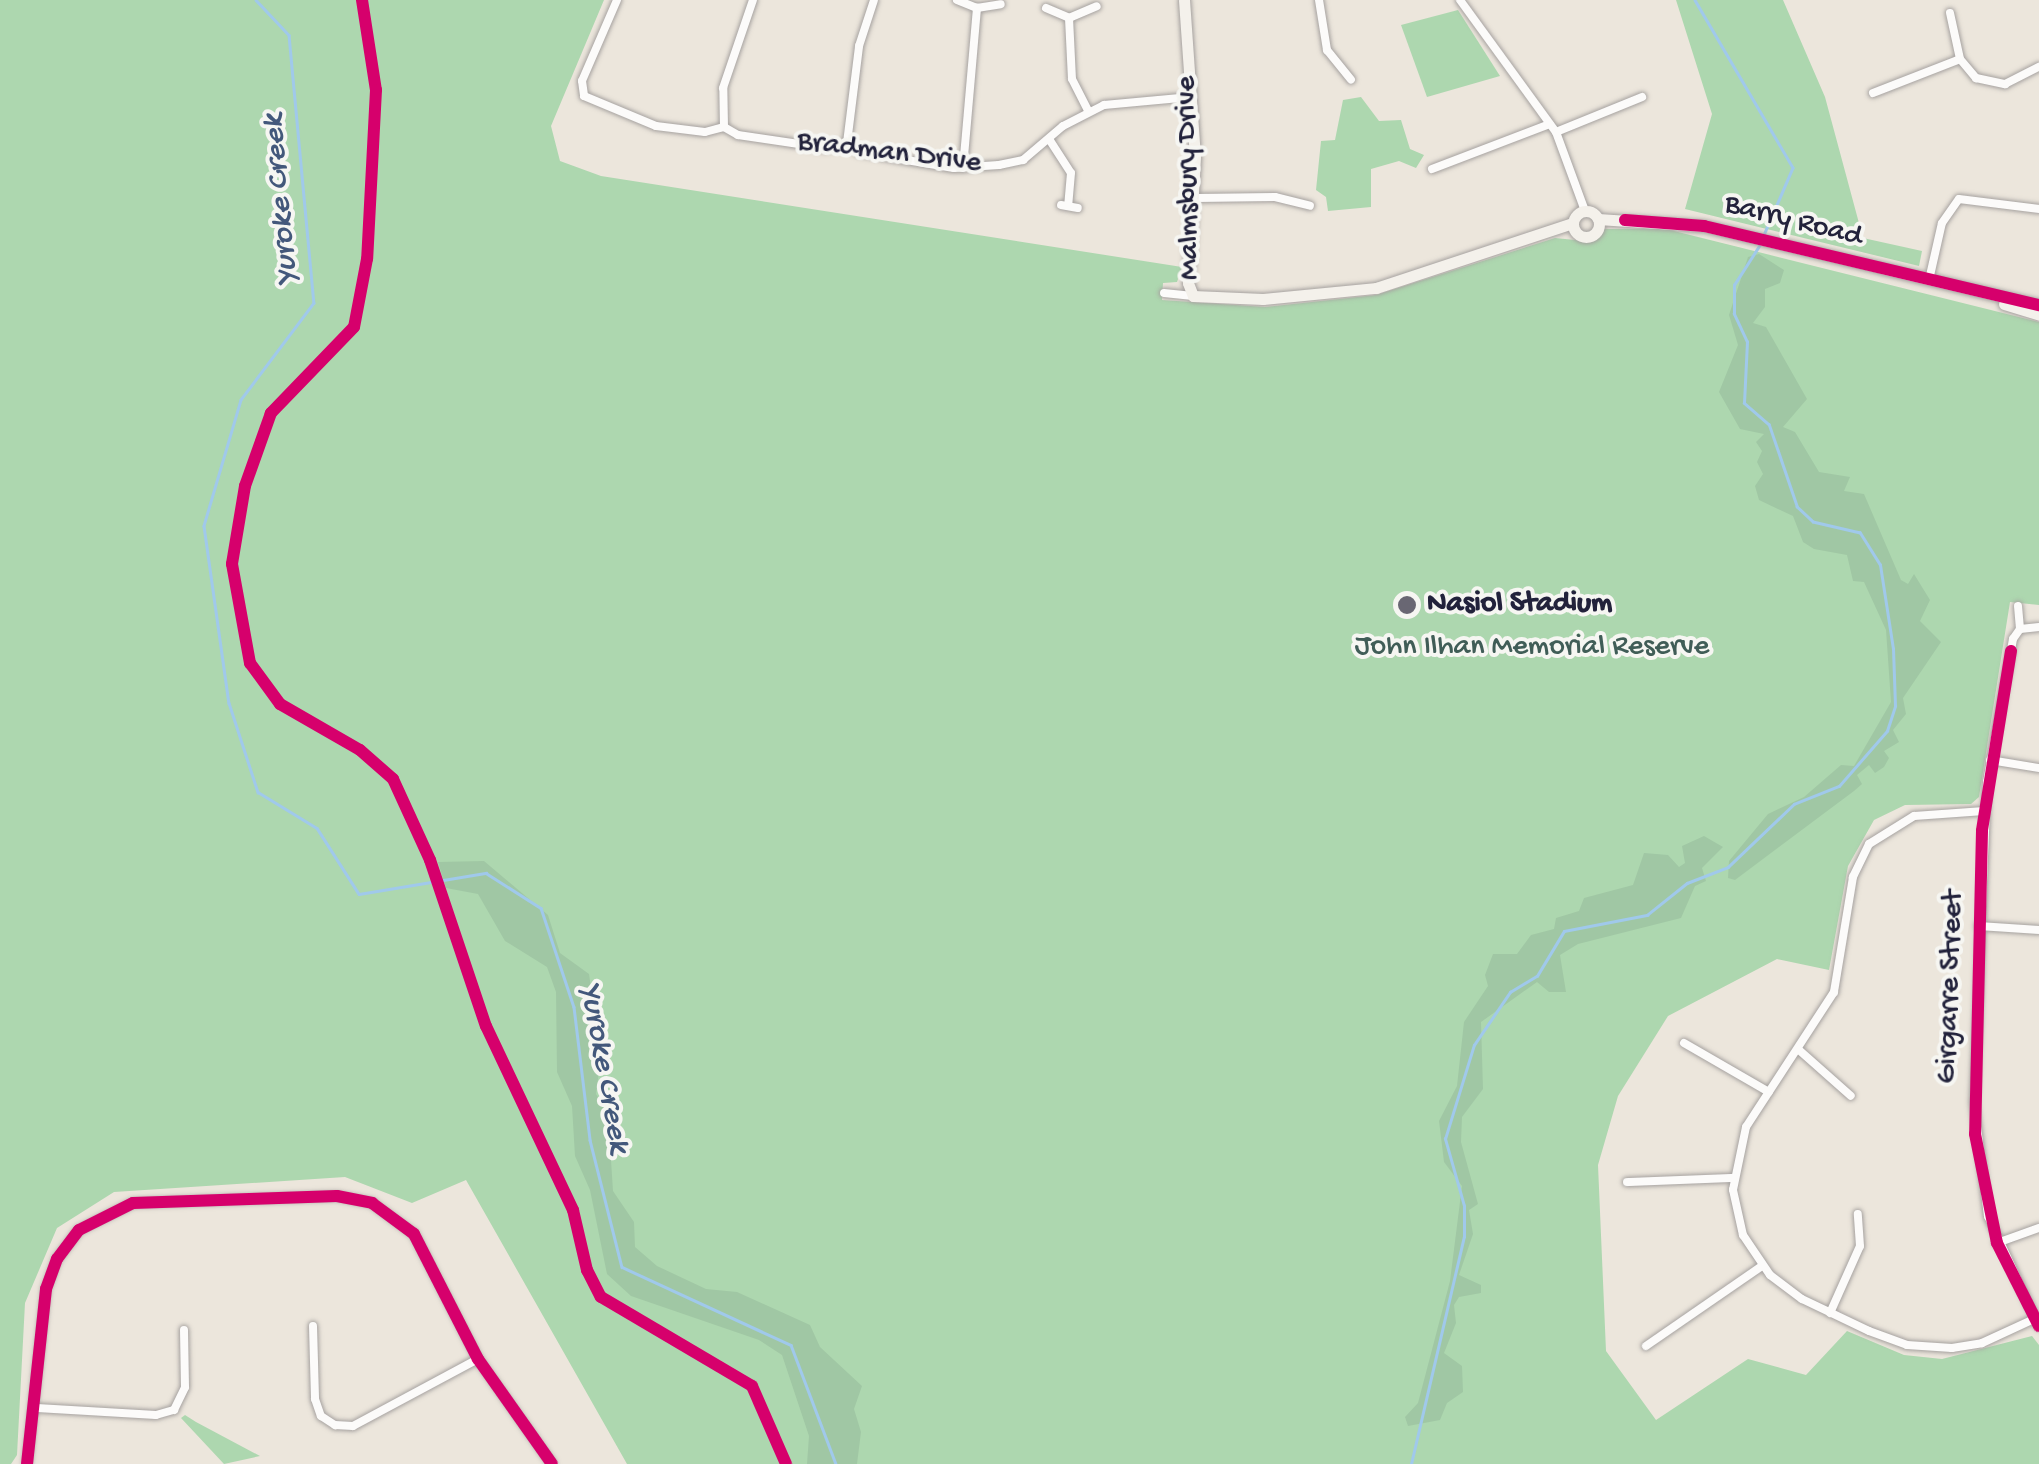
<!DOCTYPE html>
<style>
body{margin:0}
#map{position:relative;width:2039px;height:1464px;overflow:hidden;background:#ece6dc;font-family:"Gochi Hand",sans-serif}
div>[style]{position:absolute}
.green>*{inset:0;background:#add7af}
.forest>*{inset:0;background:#a0c7a4}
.stream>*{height:2.5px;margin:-1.25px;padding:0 1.25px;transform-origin:1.25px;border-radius:1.25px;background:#a0c9eb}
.roads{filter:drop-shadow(0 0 2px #a6a2a0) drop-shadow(0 0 2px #a6a2a0)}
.street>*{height:8px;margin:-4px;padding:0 4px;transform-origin:4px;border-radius:4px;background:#fcfbfa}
.secondary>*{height:11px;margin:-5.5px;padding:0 5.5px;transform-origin:5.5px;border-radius:5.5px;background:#f4f1eb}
.secondary>.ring{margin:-5.5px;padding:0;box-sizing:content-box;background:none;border:11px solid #f4f1eb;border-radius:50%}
.cycleway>*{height:12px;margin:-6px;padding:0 6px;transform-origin:6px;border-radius:6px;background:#d6006c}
.dots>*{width:28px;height:28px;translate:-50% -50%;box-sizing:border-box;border:5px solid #f6f6f2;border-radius:50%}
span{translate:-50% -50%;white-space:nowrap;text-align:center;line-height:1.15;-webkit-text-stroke:8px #f6f6f2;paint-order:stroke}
.street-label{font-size:30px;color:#22223b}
.poi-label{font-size:30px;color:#22223b;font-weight:700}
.left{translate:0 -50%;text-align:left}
.park-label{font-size:30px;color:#405d57}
.water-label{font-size:32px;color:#43587b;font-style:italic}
</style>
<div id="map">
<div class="green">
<div style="clip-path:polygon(0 0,604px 0,551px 126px,560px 161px,601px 176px,1182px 267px,1177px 282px,1163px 283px,1162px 300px,1265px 307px,1376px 295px,1555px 238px,1585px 241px,1603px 229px,1666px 229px,2039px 322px,2039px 605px,2010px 602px,1979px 797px,1971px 804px,1905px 805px,1874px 820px,1848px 866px,1829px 970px,1777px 959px,1668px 1016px,1618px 1096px,1598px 1165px,1606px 1351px,1656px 1420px,1748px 1359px,1806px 1375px,1847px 1331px,1904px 1355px,1942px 1359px,2032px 1336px,2039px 1345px,2039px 1464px,627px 1464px,466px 1180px,412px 1203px,345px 1177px,114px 1192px,57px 1228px,25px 1303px,17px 1455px,11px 1464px,0 1464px)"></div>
<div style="clip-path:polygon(1676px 0,1783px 0,1825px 97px,1863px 238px,1922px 251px,1919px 266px,1685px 209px,1712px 114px)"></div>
<div style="clip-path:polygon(1458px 10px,1500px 76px,1427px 97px,1401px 25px)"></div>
<div style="clip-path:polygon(1361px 97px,1379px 121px,1401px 120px,1410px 149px,1424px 155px,1416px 168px,1399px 161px,1371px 169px,1371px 207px,1328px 211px,1326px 197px,1316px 190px,1321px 141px,1335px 140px,1343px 100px)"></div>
<div style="clip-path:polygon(185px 1415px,196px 1422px,260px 1456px,224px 1464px,181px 1418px)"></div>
</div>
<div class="forest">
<div style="clip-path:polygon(1759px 254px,1784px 270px,1780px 283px,1765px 289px,1765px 307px,1753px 323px,1766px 327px,1807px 399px,1783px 427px,1795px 432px,1819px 472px,1850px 477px,1844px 491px,1864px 494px,1901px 580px,1908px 584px,1914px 574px,1930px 600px,1920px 621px,1941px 642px,1903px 698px,1906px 714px,1893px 730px,1899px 742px,1884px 751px,1889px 758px,1884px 767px,1875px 773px,1869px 765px,1857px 775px,1862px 784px,1854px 791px,1735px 880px,1728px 878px,1729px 861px,1768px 814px,1804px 797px,1841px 765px,1854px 766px,1891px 702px,1886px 630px,1864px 582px,1853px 581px,1847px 555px,1814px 549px,1803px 542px,1793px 516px,1759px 500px,1755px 486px,1763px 474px,1757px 462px,1762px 451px,1756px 442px,1764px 434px,1740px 429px,1719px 392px,1738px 345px,1729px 315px,1748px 257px)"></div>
<div style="clip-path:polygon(1704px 836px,1723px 847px,1702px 868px,1706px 881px,1695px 886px,1681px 918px,1578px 944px,1560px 955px,1566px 992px,1549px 992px,1537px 982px,1481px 1022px,1483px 1089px,1462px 1117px,1461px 1142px,1478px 1204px,1469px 1210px,1473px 1234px,1459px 1275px,1481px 1285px,1481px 1293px,1459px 1297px,1454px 1305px,1456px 1323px,1444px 1353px,1462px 1366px,1463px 1392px,1447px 1403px,1440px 1420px,1408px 1426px,1405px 1417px,1418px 1403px,1450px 1281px,1462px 1186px,1444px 1162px,1439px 1121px,1457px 1086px,1464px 1022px,1488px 986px,1485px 975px,1493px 954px,1517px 954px,1531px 935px,1554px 929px,1556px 918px,1579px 911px,1584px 898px,1633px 885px,1644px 853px,1668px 855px,1679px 867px,1685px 863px,1682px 846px)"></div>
<div style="clip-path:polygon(484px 861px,548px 915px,560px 953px,589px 974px,601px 1056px,596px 1094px,608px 1114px,613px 1191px,634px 1222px,635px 1247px,657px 1266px,706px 1289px,737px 1292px,810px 1325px,820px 1347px,862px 1386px,854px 1409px,861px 1432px,857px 1464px,807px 1464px,809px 1436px,782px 1355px,759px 1340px,631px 1296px,607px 1274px,590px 1190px,575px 1156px,572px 1106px,557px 1072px,556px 992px,547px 967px,505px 941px,478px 894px,446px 888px,438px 862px)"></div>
</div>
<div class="stream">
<div style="left:256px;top:0;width:48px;rotate:46.7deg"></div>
<div style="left:289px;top:35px;width:269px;rotate:84.7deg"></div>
<div style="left:314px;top:303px;width:121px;rotate:127deg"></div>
<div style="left:241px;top:400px;width:131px;rotate:106.4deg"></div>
<div style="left:204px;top:526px;width:179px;rotate:82deg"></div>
<div style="left:229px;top:703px;width:94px;rotate:72deg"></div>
<div style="left:258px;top:792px;width:69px;rotate:31.4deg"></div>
<div style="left:317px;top:828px;width:78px;rotate:57.5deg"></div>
<div style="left:359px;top:894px;width:129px;rotate:-9.4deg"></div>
<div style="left:486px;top:873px;width:65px;rotate:32.5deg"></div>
<div style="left:541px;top:908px;width:104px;rotate:71.6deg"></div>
<div style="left:574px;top:1007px;width:134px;rotate:83.1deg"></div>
<div style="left:590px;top:1140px;width:131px;rotate:75.9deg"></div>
<div style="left:622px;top:1267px;width:186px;rotate:24.8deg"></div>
<div style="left:791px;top:1345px;width:127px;rotate:69.3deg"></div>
<div style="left:1695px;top:0;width:194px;rotate:59.7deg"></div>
<div style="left:1793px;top:168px;width:73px;rotate:113.4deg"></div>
<div style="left:1411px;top:1464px;width:233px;rotate:-76.9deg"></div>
<div style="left:1464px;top:1237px;width:31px;rotate:-90deg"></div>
<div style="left:1464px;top:1206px;width:70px;rotate:-105.8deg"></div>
<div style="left:1445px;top:1139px;width:98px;rotate:-72.9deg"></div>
<div style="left:1474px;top:1045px;width:64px;rotate:-55.8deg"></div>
<div style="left:1510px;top:992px;width:31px;rotate:-31deg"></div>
<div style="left:1537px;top:976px;width:52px;rotate:-59deg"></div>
<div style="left:1564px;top:931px;width:85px;rotate:-10.9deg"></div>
<div style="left:1647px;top:915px;width:51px;rotate:-38.7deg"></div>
<div style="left:1687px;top:883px;width:44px;rotate:-21.3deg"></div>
<div style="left:1728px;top:867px;width:91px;rotate:-43.7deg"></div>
<div style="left:1794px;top:804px;width:48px;rotate:-21.8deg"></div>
<div style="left:1839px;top:786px;width:73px;rotate:-48.9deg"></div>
<div style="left:1887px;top:731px;width:26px;rotate:-72deg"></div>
<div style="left:1895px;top:706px;width:57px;rotate:-92deg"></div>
<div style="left:1893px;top:649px;width:85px;rotate:-98.8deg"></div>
<div style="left:1880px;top:565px;width:38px;rotate:-122deg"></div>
<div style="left:1860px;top:533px;width:48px;rotate:-166.8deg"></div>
<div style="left:1813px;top:522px;width:22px;rotate:-137deg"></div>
<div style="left:1797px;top:507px;width:87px;rotate:-108.9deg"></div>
<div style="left:1769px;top:425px;width:33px;rotate:-139deg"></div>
<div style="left:1744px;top:403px;width:61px;rotate:-87.2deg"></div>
<div style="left:1747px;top:342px;width:31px;rotate:-115deg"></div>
<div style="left:1734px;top:314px;width:29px;rotate:-90deg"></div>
<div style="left:1734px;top:285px;width:50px;rotate:-57.3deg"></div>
</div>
<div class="roads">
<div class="street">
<div style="left:617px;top:0;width:88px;rotate:113.4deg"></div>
<div style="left:582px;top:81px;width:15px;rotate:82deg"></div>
<div style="left:584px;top:96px;width:78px;rotate:22.6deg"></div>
<div style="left:656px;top:126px;width:49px;rotate:7deg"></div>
<div style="left:705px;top:132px;width:20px;rotate:-15deg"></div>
<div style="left:957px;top:0;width:22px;rotate:22deg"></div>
<div style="left:977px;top:8px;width:24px;rotate:-9deg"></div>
<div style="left:1319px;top:0;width:51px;rotate:80.9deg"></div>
<div style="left:1327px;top:50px;width:38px;rotate:51deg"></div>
<div style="left:1460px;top:0;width:163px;rotate:54deg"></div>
<div style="left:1556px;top:132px;width:84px;rotate:69.8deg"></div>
<div style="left:1046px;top:8px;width:25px;rotate:23deg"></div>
<div style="left:1069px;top:18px;width:30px;rotate:-23deg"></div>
<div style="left:1950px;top:13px;width:47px;rotate:77.7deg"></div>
<div style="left:1960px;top:59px;width:25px;rotate:50deg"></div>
<div style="left:1976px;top:78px;width:30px;rotate:12deg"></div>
<div style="left:2005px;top:84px;width:38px;rotate:-27deg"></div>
<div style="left:1069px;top:18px;width:61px;rotate:87.2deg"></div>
<div style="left:1072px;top:79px;width:36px;rotate:63deg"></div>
<div style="left:1873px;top:93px;width:93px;rotate:-21.3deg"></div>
<div style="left:724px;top:127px;width:39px;rotate:-91deg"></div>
<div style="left:723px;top:88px;width:93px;rotate:-71.2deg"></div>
<div style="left:724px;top:127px;width:16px;rotate:30deg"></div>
<div style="left:738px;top:135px;width:89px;rotate:8.4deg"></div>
<div style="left:826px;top:148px;width:22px;rotate:-13deg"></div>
<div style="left:1556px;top:132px;width:93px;rotate:-22.1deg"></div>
<div style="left:1049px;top:139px;width:40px;rotate:57.1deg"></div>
<div style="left:1071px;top:173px;width:33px;rotate:95deg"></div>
<div style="left:847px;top:143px;width:15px;rotate:37deg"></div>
<div style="left:859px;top:152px;width:96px;rotate:9.6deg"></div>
<div style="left:954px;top:168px;width:45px;rotate:-3.8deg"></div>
<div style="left:999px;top:165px;width:25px;rotate:-12deg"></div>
<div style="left:1023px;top:160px;width:52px;rotate:-40.4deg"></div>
<div style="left:1063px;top:126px;width:46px;rotate:-27.1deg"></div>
<div style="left:1104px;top:105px;width:87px;rotate:-5.3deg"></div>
<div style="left:847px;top:143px;width:98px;rotate:-82.9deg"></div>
<div style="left:859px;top:46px;width:48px;rotate:-71.9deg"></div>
<div style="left:963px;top:168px;width:161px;rotate:-85deg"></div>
<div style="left:1432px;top:169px;width:126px;rotate:-20.9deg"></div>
<div style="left:1196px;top:198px;width:79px;rotate:-0.7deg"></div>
<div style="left:1275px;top:197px;width:36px;rotate:14deg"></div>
<div style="left:1061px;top:205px;width:17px;rotate:10deg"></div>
<div style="left:1929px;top:280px;width:58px;rotate:-77.2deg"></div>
<div style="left:1942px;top:223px;width:29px;rotate:-55deg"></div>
<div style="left:1959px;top:199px;width:81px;rotate:7.1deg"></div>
<div style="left:1164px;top:293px;width:29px;rotate:6deg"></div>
<div style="left:2018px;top:606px;width:23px;rotate:85deg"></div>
<div style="left:2039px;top:627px;width:19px;rotate:174deg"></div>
<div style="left:2020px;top:629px;width:12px;rotate:125deg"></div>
<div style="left:2013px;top:639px;width:145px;rotate:100.3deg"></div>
<div style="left:1987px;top:782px;width:320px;rotate:92.3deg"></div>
<div style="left:1974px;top:1102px;width:115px;rotate:83deg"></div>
<div style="left:1988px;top:1216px;width:121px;rotate:65.1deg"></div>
<div style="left:1990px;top:760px;width:50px;rotate:9.3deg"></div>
<div style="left:1984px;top:811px;width:70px;rotate:175.9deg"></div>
<div style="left:1914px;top:816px;width:53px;rotate:148.1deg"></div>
<div style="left:1869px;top:844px;width:37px;rotate:116deg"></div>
<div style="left:1853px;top:877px;width:117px;rotate:99.4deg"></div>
<div style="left:1834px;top:992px;width:161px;rotate:123.1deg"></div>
<div style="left:1746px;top:1127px;width:64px;rotate:101.7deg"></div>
<div style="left:1733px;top:1190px;width:46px;rotate:77.5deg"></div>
<div style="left:1743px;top:1235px;width:48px;rotate:56deg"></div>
<div style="left:1770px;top:1275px;width:40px;rotate:37deg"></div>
<div style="left:1802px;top:1299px;width:74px;rotate:25.5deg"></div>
<div style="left:1869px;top:1331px;width:40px;rotate:20.2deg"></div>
<div style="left:1907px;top:1345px;width:45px;rotate:3.8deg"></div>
<div style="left:1952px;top:1348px;width:30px;rotate:-9deg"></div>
<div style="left:1982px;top:1343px;width:57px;rotate:-24.8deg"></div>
<div style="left:1979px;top:926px;width:60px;rotate:3.8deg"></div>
<div style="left:1684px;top:1043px;width:98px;rotate:30deg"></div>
<div style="left:1799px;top:1050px;width:69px;rotate:41.5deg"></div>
<div style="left:1627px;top:1182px;width:106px;rotate:-2.2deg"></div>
<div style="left:1997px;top:1243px;width:45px;rotate:-19.7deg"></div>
<div style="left:1830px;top:1313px;width:73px;rotate:-65.9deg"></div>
<div style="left:1860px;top:1246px;width:32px;rotate:-94deg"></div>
<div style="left:313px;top:1326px;width:73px;rotate:88.4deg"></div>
<div style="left:315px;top:1399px;width:18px;rotate:71deg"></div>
<div style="left:321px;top:1416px;width:17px;rotate:33deg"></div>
<div style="left:335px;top:1425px;width:18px;rotate:3deg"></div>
<div style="left:353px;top:1426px;width:142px;rotate:-28.2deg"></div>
<div style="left:1646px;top:1346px;width:141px;rotate:-34.6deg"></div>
<div style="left:37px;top:1408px;width:119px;rotate:3.4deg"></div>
<div style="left:156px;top:1415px;width:19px;rotate:-16deg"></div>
<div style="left:174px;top:1410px;width:25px;rotate:-64deg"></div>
<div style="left:185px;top:1387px;width:57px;rotate:-91deg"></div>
<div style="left:27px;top:1464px;width:176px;rotate:-83.8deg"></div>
<div style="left:46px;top:1289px;width:32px;rotate:-70deg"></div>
<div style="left:57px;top:1259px;width:36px;rotate:-53deg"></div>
<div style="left:79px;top:1230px;width:60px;rotate:-26.6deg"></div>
<div style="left:133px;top:1203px;width:204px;rotate:-2deg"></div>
<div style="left:337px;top:1196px;width:36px;rotate:11deg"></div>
<div style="left:372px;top:1203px;width:52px;rotate:36.4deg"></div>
<div style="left:414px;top:1234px;width:140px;rotate:62.9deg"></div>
<div style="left:478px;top:1359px;width:128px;rotate:54.8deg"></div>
</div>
<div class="secondary">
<div style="left:1184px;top:0;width:157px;rotate:86deg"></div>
<div style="left:1195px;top:157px;width:126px;rotate:93.2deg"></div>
<div style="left:1188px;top:283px;width:14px;rotate:69deg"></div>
<div style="left:1193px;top:296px;width:70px;rotate:2.5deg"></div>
<div style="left:1263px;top:299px;width:114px;rotate:-5.6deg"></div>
<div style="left:1376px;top:288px;width:207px;rotate:-18.3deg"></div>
<div class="ring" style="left:1573px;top:211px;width:15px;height:15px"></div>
<div style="left:1598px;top:219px;width:106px;rotate:3.8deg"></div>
<div style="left:1704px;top:226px;width:344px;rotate:13.3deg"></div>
<div style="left:2004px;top:304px;width:37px;rotate:17deg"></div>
</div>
</div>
<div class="cycleway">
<div style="left:362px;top:0;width:91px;rotate:81.2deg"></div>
<div style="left:376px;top:90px;width:169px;rotate:93deg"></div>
<div style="left:367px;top:259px;width:69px;rotate:100.8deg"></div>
<div style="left:354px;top:327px;width:120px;rotate:134deg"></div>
<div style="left:271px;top:413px;width:77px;rotate:109.6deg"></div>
<div style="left:245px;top:486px;width:79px;rotate:99.5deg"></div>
<div style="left:232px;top:564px;width:101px;rotate:79.7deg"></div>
<div style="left:250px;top:663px;width:51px;rotate:53.8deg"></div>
<div style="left:280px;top:704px;width:92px;rotate:29.9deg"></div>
<div style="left:360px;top:750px;width:44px;rotate:41.3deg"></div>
<div style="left:393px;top:779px;width:89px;rotate:65.4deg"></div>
<div style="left:430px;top:860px;width:175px;rotate:71.4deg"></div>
<div style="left:486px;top:1026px;width:204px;rotate:64.7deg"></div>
<div style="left:573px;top:1210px;width:62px;rotate:76.9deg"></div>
<div style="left:587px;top:1270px;width:30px;rotate:63deg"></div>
<div style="left:601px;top:1297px;width:175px;rotate:30.5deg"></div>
<div style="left:752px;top:1386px;width:85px;rotate:66.4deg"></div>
<div style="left:1625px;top:220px;width:79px;rotate:4.3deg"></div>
<div style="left:1704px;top:226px;width:344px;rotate:13.3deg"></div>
<div style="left:2011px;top:651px;width:182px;rotate:99.2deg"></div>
<div style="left:1982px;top:831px;width:303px;rotate:91.3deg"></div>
<div style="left:1975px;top:1134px;width:111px;rotate:78.6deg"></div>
<div style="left:1997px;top:1243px;width:93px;rotate:63.2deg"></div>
<div style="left:27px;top:1464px;width:176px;rotate:-83.8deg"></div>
<div style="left:46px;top:1289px;width:32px;rotate:-70deg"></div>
<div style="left:57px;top:1259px;width:36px;rotate:-53deg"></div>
<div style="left:79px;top:1230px;width:60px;rotate:-26.6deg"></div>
<div style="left:133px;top:1203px;width:204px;rotate:-2deg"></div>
<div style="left:337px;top:1196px;width:36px;rotate:11deg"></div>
<div style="left:372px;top:1203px;width:52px;rotate:36.4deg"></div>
<div style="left:414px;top:1234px;width:140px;rotate:62.9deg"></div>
<div style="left:478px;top:1359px;width:128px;rotate:54.8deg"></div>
</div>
<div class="dots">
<div style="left:1407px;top:605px;background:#696773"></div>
</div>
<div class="street-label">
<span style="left:889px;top:154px;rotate:7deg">Bradman Drive</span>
<span style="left:1190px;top:178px;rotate:-91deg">Malmsbury Drive</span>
<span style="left:1793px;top:222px;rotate:14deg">Barry Road</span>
<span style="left:1952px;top:987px;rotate:-88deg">Girgarre Street</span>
</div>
<div class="poi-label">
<span class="left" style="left:1427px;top:605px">Nasiol Stadium</span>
</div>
<div class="park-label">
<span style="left:1532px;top:648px">John Ilhan Memorial Reserve</span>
</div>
<div class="water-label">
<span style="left:282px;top:200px;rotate:-95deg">Yuroke Creek</span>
<span style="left:603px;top:1068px;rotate:80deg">Yuroke Creek</span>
</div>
</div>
